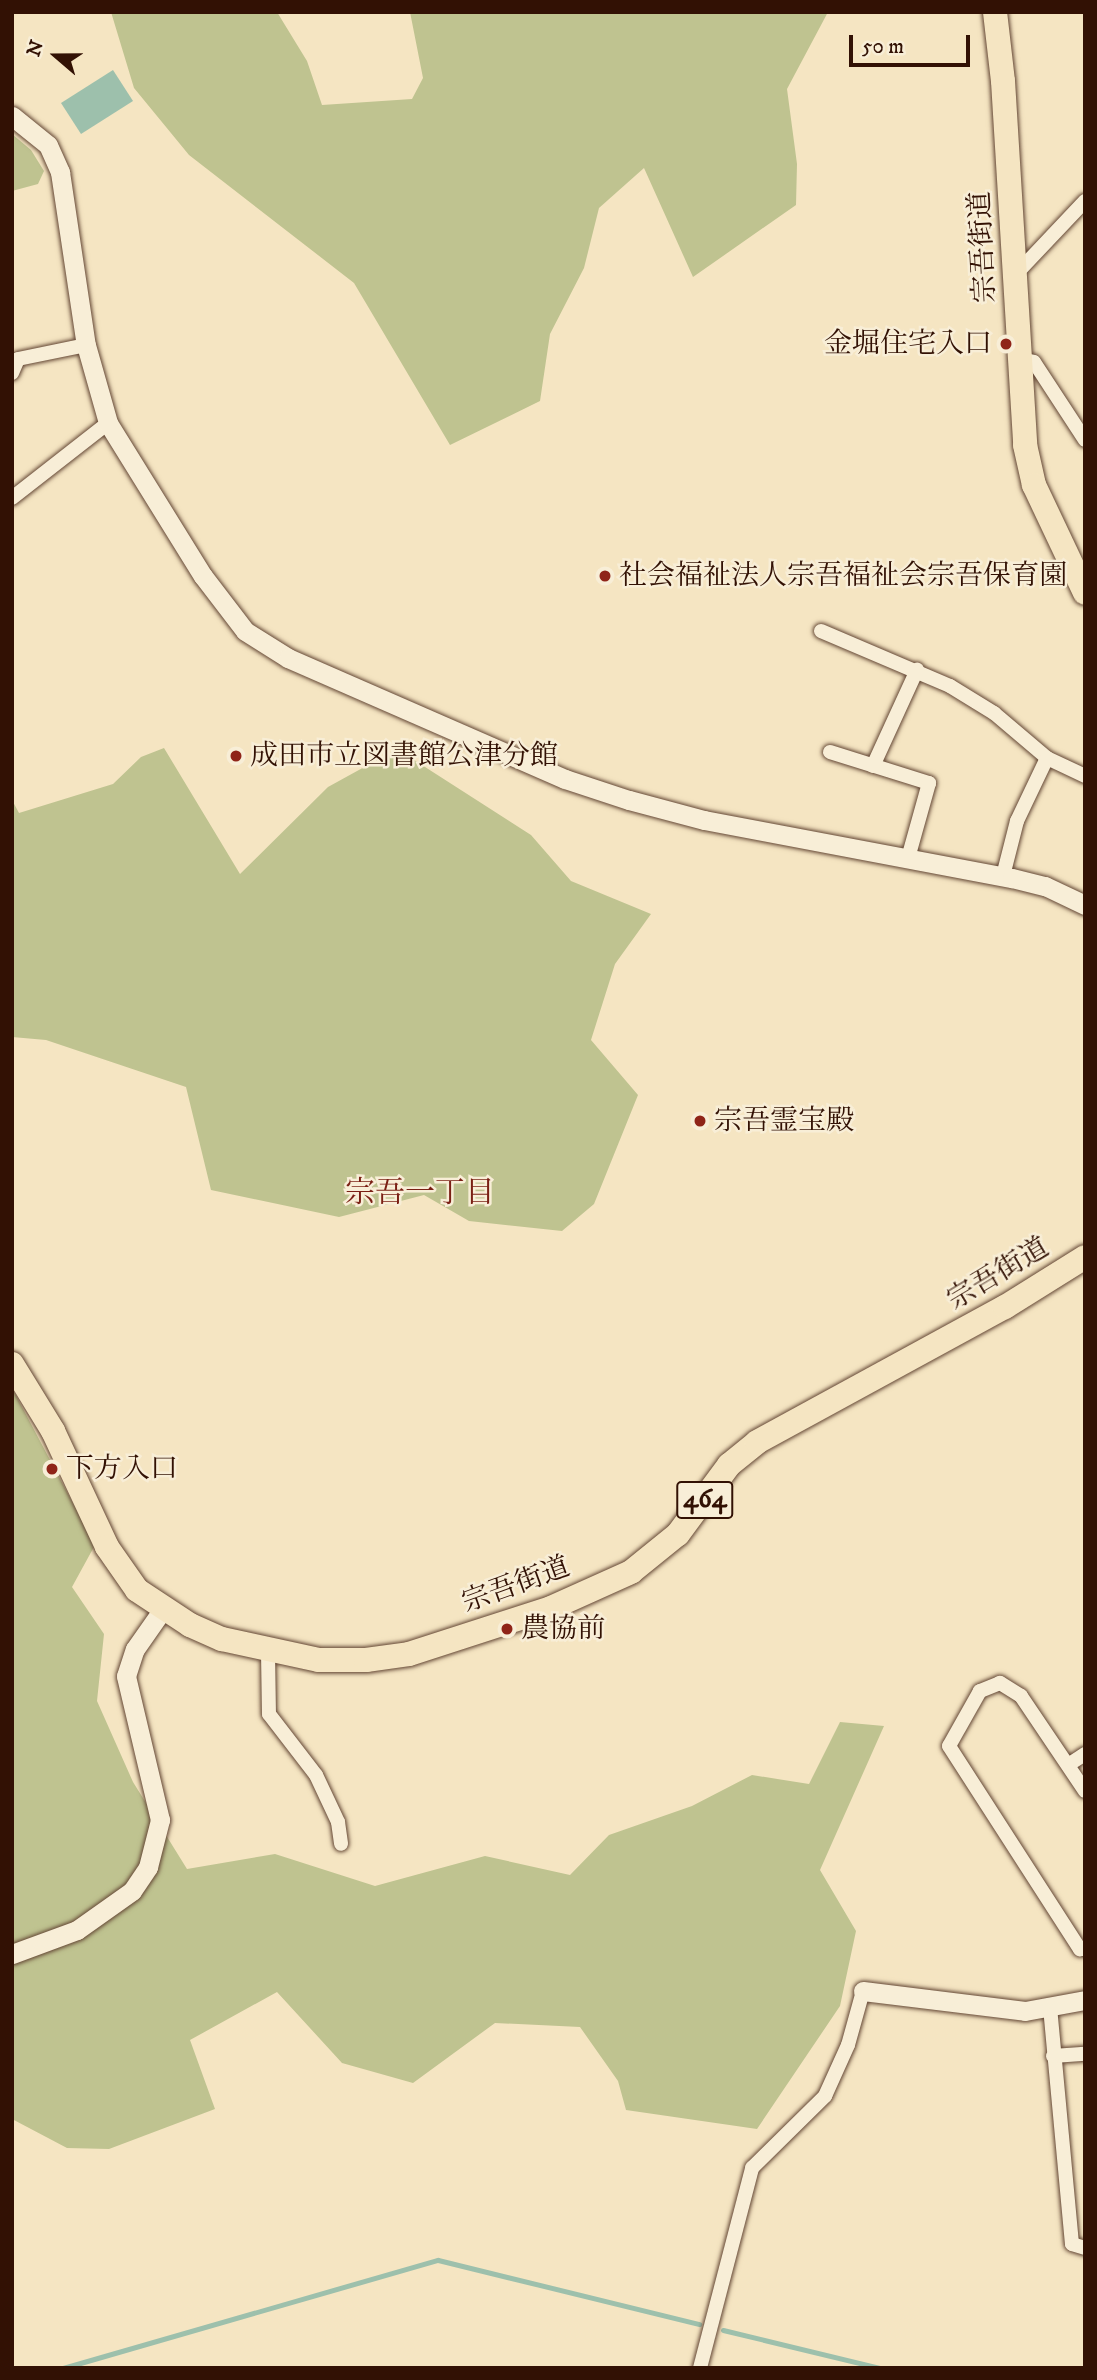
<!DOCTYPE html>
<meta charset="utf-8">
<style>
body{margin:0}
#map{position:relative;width:1097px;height:2380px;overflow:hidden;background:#f5e5c2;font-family:"IM FELL DW Pica","Noto Serif JP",serif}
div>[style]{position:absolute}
.green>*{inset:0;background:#bfc390}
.water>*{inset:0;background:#9dc0ac}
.stream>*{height:5px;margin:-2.5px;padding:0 2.5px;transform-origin:2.5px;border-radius:2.5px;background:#9dc0ac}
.roads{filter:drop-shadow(0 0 2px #634634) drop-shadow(0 0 2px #634634)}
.street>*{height:14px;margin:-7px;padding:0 7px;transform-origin:7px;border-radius:7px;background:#f8eed7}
.secondary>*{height:19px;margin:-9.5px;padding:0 9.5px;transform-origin:9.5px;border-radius:9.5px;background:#f8eed7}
.highway>*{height:24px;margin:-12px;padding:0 12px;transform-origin:12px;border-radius:12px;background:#f5e5c2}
.dots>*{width:19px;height:19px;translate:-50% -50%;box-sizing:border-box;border:4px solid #f8eed7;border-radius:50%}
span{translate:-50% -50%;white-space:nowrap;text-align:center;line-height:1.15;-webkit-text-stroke:5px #f8eed7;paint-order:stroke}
.shield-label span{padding:2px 5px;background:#f8eed7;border:2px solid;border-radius:5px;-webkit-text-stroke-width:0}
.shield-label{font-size:26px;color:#321104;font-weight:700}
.street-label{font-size:28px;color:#321104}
.poi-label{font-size:28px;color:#321104}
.right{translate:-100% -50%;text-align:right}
.left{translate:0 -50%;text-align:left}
.neighbourhood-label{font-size:30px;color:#7a1f14}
.frame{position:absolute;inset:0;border:14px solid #321104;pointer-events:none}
.north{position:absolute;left:21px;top:21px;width:70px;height:70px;-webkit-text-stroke:5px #f8eed7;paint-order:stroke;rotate:290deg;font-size:19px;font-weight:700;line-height:28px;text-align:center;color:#321104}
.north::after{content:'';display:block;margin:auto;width:24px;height:32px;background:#321104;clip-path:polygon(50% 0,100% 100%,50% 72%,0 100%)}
.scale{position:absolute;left:849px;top:35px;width:121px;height:32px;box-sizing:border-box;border:4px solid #321104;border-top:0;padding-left:9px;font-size:21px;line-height:24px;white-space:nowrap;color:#321104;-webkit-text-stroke:5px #f8eed7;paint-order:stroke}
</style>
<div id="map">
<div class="green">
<div style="clip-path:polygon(111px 12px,277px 12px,307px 61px,322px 105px,412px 99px,423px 78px,410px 12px,828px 12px,787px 89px,797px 164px,796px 205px,693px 277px,644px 168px,599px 208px,584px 268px,550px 334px,540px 401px,450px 445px,354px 283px,189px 155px,134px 88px)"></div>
<div style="clip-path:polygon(12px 134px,31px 150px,44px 171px,38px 184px,12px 191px)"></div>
<div style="clip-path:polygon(164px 748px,240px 874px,328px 787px,397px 749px,531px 835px,571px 881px,651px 914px,615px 964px,591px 1040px,638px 1095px,594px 1204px,562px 1231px,469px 1221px,424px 1195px,339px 1217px,211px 1190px,186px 1087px,46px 1040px,12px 1037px,12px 800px,19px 813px,113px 784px,141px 757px)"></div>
<div style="clip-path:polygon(12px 1388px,95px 1545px,72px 1587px,104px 1634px,97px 1701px,133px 1782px,187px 1869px,275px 1854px,375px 1886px,485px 1856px,570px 1875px,609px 1835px,692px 1806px,752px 1775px,809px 1784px,840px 1722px,884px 1726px,820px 1870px,856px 1931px,840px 2006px,757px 2129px,626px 2110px,618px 2081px,580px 2027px,495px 2023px,413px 2083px,342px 2063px,277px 1992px,190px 2040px,215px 2109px,109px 2149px,67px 2148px,12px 2119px)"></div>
</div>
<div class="water">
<div style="clip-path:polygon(113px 70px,133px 101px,81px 134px,61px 103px)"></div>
</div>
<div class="stream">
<div style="left:723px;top:2330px;width:162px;rotate:13.6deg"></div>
<div style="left:63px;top:2368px;width:390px;rotate:-16.1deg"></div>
<div style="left:438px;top:2260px;width:269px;rotate:13.8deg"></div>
</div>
<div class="roads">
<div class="street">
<div style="left:1015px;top:275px;width:102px;rotate:-46.6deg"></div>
<div style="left:1020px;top:359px;width:14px;rotate:12deg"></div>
<div style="left:1034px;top:362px;width:93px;rotate:56.8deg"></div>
<div style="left:12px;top:373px;width:15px;rotate:-67deg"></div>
<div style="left:18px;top:359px;width:69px;rotate:-11.6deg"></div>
<div style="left:12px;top:498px;width:122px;rotate:-38deg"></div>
<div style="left:821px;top:631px;width:140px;rotate:23.1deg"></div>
<div style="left:950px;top:686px;width:52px;rotate:31.5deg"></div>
<div style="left:994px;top:713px;width:70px;rotate:40.3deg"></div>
<div style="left:1047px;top:758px;width:70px;rotate:115.5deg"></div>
<div style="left:1017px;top:821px;width:57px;rotate:104.3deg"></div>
<div style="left:830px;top:752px;width:104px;rotate:17.4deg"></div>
<div style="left:929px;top:783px;width:78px;rotate:105.6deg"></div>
<div style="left:1047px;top:758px;width:42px;rotate:25.3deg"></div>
<div style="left:873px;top:766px;width:106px;rotate:-65.4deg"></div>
<div style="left:268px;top:1652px;width:62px;rotate:89.1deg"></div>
<div style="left:269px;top:1714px;width:77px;rotate:52.4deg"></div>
<div style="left:316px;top:1775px;width:52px;rotate:64.9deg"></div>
<div style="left:338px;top:1822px;width:22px;rotate:82deg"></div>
<div style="left:1068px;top:1765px;width:20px;rotate:-33deg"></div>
<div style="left:1085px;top:1791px;width:115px;rotate:-124deg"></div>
<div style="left:1021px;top:1696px;width:25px;rotate:-148deg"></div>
<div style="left:1000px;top:1683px;width:22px;rotate:158deg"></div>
<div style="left:980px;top:1691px;width:63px;rotate:119.4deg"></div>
<div style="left:949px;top:1746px;width:242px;rotate:57.2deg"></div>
<div style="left:1080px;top:1949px;width:5px"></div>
<div style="left:1050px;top:2007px;width:238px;rotate:84.7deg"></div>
<div style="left:1072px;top:2244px;width:14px;rotate:17deg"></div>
<div style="left:1053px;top:2056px;width:32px;rotate:-4deg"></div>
<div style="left:700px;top:2368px;width:207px;rotate:-75.4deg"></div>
<div style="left:752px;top:2168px;width:103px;rotate:-44.6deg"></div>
<div style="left:825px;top:2096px;width:56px;rotate:-65.7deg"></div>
<div style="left:848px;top:2045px;width:56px;rotate:-74.5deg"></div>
</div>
<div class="secondary">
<div style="left:12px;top:116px;width:46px;rotate:38.9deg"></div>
<div style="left:48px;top:145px;width:30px;rotate:66deg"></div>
<div style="left:60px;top:172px;width:175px;rotate:81.5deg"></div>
<div style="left:86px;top:345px;width:81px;rotate:74.2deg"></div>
<div style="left:108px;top:423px;width:180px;rotate:58.2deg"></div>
<div style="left:203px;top:576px;width:69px;rotate:52.6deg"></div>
<div style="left:245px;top:631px;width:51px;rotate:32.1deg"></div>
<div style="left:288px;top:658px;width:302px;rotate:23.6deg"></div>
<div style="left:565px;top:779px;width:67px;rotate:18.2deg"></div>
<div style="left:629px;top:800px;width:78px;rotate:14.9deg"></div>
<div style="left:704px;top:820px;width:313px;rotate:10.7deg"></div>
<div style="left:1012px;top:878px;width:34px;rotate:14deg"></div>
<div style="left:1045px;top:886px;width:44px;rotate:25.4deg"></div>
<div style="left:12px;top:1954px;width:69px;rotate:-20.3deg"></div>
<div style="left:77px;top:1930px;width:67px;rotate:-35.3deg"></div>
<div style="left:132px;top:1891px;width:29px;rotate:-56deg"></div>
<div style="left:148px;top:1867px;width:49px;rotate:-75.7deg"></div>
<div style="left:160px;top:1820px;width:148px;rotate:-103.3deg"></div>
<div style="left:126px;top:1676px;width:28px;rotate:-72deg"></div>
<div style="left:135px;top:1649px;width:49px;rotate:-55deg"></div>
<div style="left:863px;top:1991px;width:163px;rotate:7deg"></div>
<div style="left:1025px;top:2011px;width:61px;rotate:-10.4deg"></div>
</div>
<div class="highway">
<div style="left:995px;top:12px;width:69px;rotate:83.4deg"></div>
<div style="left:1003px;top:81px;width:365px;rotate:86.5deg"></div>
<div style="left:1025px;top:445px;width:41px;rotate:77.3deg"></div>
<div style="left:1034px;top:485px;width:119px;rotate:64.7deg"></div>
<div style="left:12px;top:1364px;width:79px;rotate:58.5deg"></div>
<div style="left:53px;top:1431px;width:128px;rotate:65deg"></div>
<div style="left:107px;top:1547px;width:52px;rotate:55.1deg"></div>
<div style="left:137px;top:1590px;width:64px;rotate:33.4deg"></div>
<div style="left:190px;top:1625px;width:35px;rotate:24deg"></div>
<div style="left:222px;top:1639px;width:99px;rotate:12.2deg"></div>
<div style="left:319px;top:1660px;width:47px"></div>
<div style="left:366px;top:1660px;width:43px;rotate:-7.9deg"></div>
<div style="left:409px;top:1654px;width:149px;rotate:-17.9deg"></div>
<div style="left:551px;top:1608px;width:88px;rotate:-24.2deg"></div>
<div style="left:631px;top:1572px;width:60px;rotate:-39deg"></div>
<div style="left:678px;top:1534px;width:86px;rotate:-53.5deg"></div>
<div style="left:729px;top:1465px;width:36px;rotate:-39deg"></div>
<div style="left:757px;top:1442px;width:282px;rotate:-28.6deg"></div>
<div style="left:1005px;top:1307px;width:94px;rotate:-32deg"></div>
</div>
</div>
<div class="dots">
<div style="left:1006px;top:344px;background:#8f2418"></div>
<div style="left:605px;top:576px;background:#8f2418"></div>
<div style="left:236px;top:756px;background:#8f2418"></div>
<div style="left:700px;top:1121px;background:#8f2418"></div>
<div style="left:52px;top:1469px;background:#8f2418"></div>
<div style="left:507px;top:1629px;background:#8f2418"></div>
</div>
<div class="shield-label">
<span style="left:705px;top:1500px">464</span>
</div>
<div class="street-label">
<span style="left:983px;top:247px;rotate:-93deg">宗吾街道</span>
<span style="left:998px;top:1274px;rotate:-31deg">宗吾街道</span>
<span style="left:516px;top:1585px;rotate:-20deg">宗吾街道</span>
</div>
<div class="poi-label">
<span class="right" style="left:992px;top:344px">金堀住宅入口</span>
<span class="left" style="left:619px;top:576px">社会福祉法人宗吾福祉会宗吾保育園</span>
<span class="left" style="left:250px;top:756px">成田市立図書館公津分館</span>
<span class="left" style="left:714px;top:1121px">宗吾霊宝殿</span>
<span class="left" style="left:66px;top:1469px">下方入口</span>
<span class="left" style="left:521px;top:1629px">農協前</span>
</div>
<div class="neighbourhood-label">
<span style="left:420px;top:1194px">宗吾一丁目</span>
</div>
<div class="frame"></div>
<div class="north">N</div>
<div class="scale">50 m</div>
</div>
